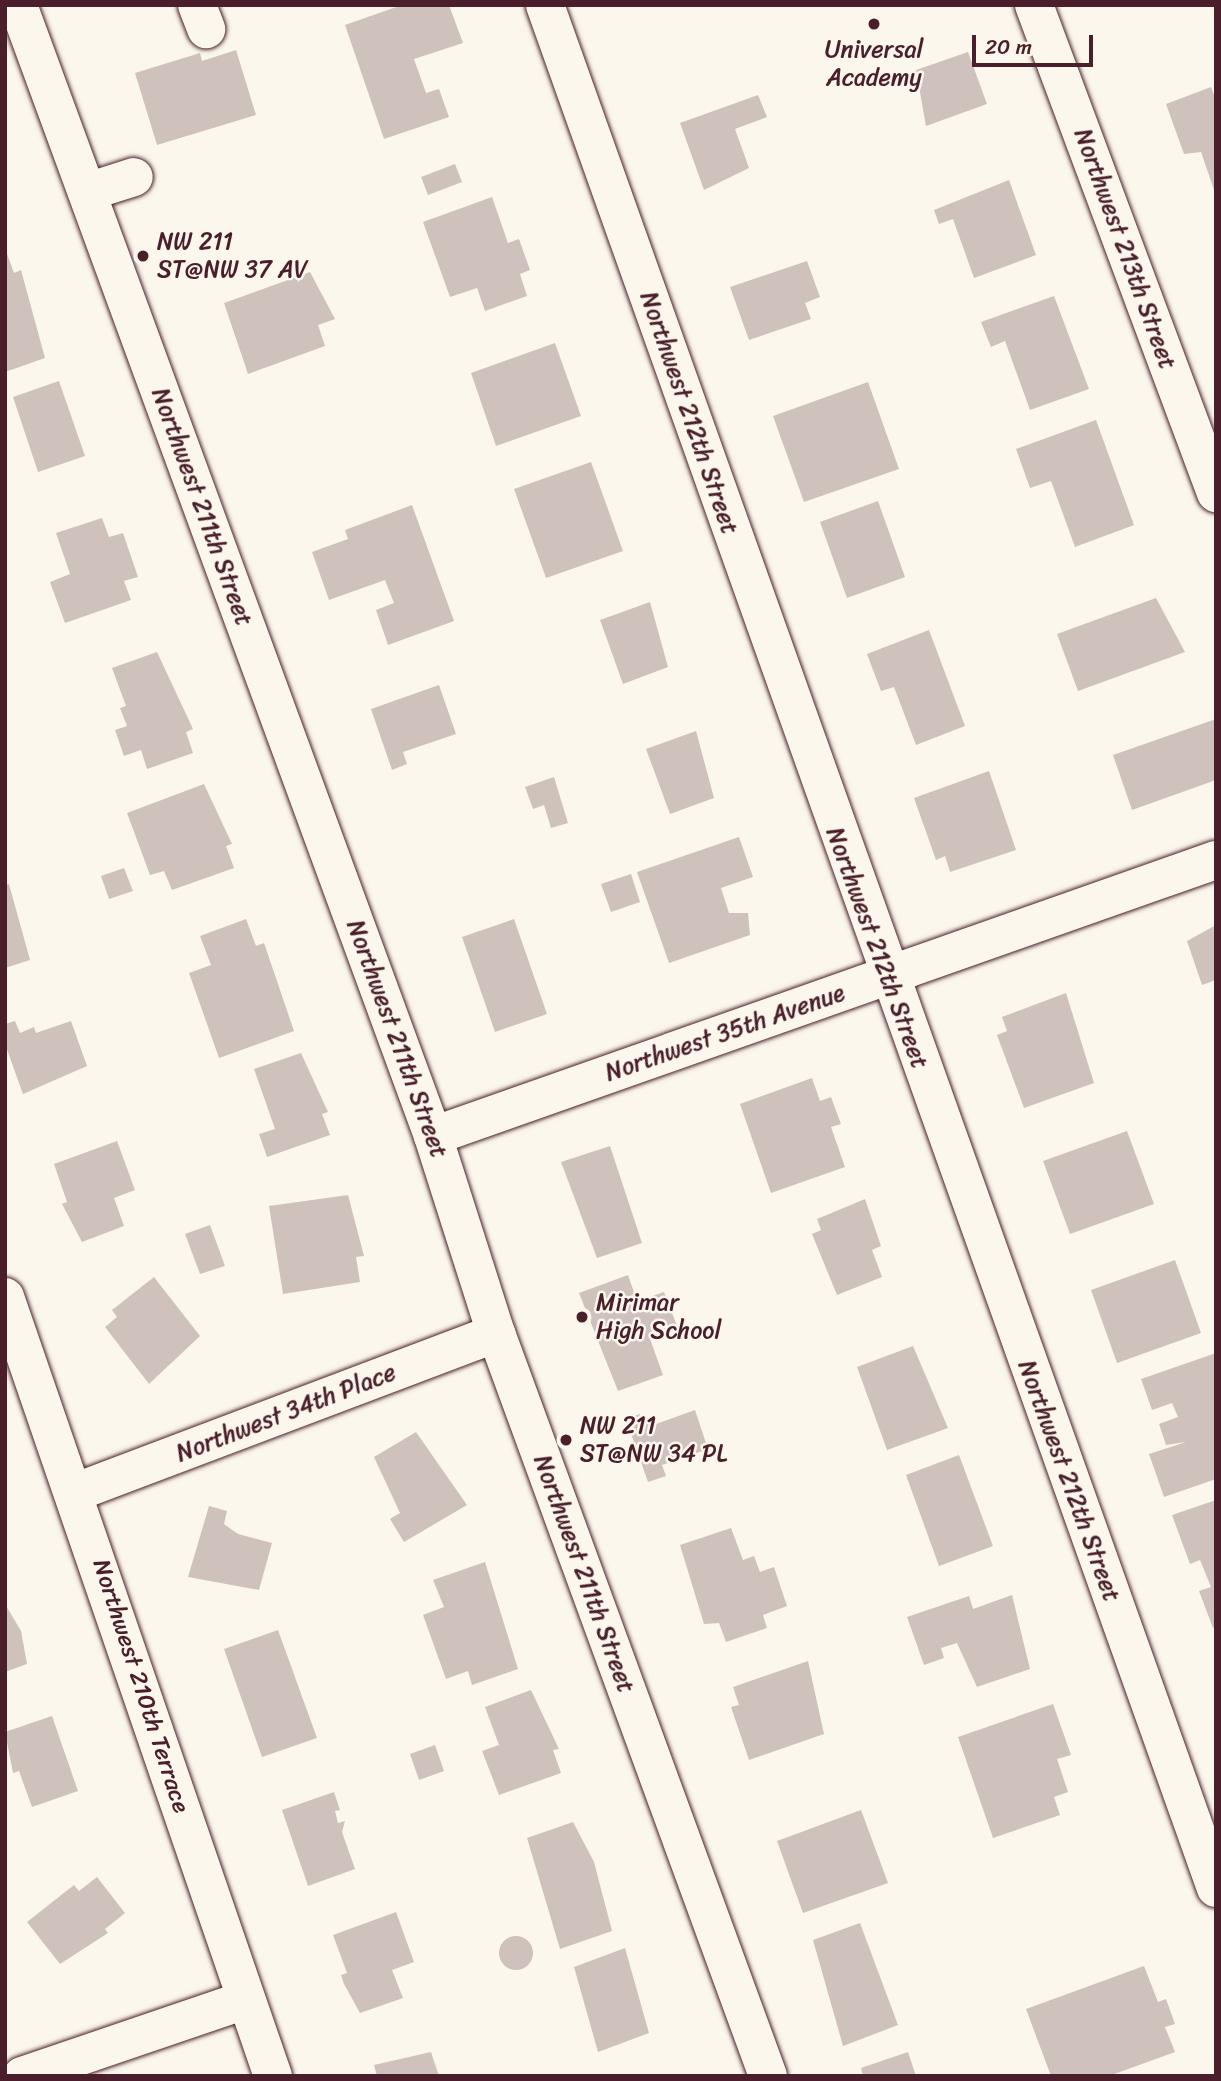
<!DOCTYPE html>
<style>
body{margin:0}
#map{position:relative;width:1221px;height:2081px;overflow:hidden;background:#fbf7ec;font-family:Sriracha,sans-serif}
div>[style]{position:absolute}
.building>*{inset:0;background:#cfc2bc}
.round{border-radius:50%}
.roads{filter:drop-shadow(0 0 2px #4a1f2b) drop-shadow(0 0 2px #4a1f2b)}
.minor>*{height:38px;margin:-19px;padding:0 19px;transform-origin:19px;border-radius:19px;background:#fbf7ec}
.major>*{height:38px;margin:-19px;padding:0 19px;transform-origin:19px;border-radius:19px;background:#fbf7ec}
.dots>*{width:19px;height:19px;translate:-50% -50%;box-sizing:border-box;border:4px solid #fbf7ec;border-radius:50%}
span{translate:-50% -50%;white-space:nowrap;text-align:center;line-height:1.15;-webkit-text-stroke:5px #fbf7ec;paint-order:stroke}
.poi-label{font-size:24px;color:#4a1f2b}
.left{translate:0 -50%;text-align:left}
.street-label{font-size:24px;color:#4a1f2b}
.frame{position:absolute;inset:0;border:7px solid #4a1f2b;pointer-events:none}
.scale{position:absolute;left:972px;top:35px;width:121px;height:32px;box-sizing:border-box;border:4px solid #4a1f2b;border-top:0;padding-left:9px;font-size:21px;line-height:24px;white-space:nowrap;color:#4a1f2b;-webkit-text-stroke:5px #fbf7ec;paint-order:stroke}
</style>
<div id="map">
<div class="building">
<div style="clip-path:polygon(402px 5px,449px 5px,463px 43px,414px 59px,426px 93px,439px 89px,449px 117px,384px 139px,345px 25px)"></div>
<div style="clip-path:polygon(236px 50px,256px 115px,157px 145px,135px 73px,200px 53px,202px 61px)"></div>
<div style="clip-path:polygon(968px 52px,987px 104px,926px 126px,916px 70px)"></div>
<div style="clip-path:polygon(1211px 87px,1216px 100px,1215px 193px,1201px 152px,1184px 154px,1166px 104px)"></div>
<div style="clip-path:polygon(758px 95px,767px 117px,735px 129px,749px 168px,704px 190px,680px 123px)"></div>
<div style="clip-path:polygon(455px 164px,462px 182px,428px 195px,421px 177px)"></div>
<div style="clip-path:polygon(1009px 180px,1036px 255px,974px 278px,953px 219px,939px 224px,934px 210px)"></div>
<div style="clip-path:polygon(492px 197px,508px 243px,519px 239px,530px 270px,520px 274px,527px 296px,485px 311px,477px 288px,450px 297px,423px 222px)"></div>
<div style="clip-path:polygon(5px 248px,14px 273px,21px 270px,45px 358px,5px 372px)"></div>
<div style="clip-path:polygon(807px 261px,820px 297px,805px 303px,811px 319px,749px 340px,730px 287px)"></div>
<div style="clip-path:polygon(310px 272px,335px 319px,318px 325px,325px 346px,248px 374px,224px 303px)"></div>
<div style="clip-path:polygon(1054px 296px,1089px 389px,1030px 410px,1005px 341px,991px 347px,981px 322px)"></div>
<div style="clip-path:polygon(555px 343px,581px 416px,496px 446px,471px 373px)"></div>
<div style="clip-path:polygon(59px 381px,85px 456px,38px 472px,13px 397px)"></div>
<div style="clip-path:polygon(868px 382px,899px 469px,804px 502px,773px 416px)"></div>
<div style="clip-path:polygon(1096px 420px,1134px 525px,1075px 547px,1051px 481px,1030px 488px,1016px 449px)"></div>
<div style="clip-path:polygon(591px 462px,623px 551px,546px 578px,514px 489px)"></div>
<div style="clip-path:polygon(878px 501px,905px 577px,847px 598px,820px 522px)"></div>
<div style="clip-path:polygon(412px 505px,454px 621px,388px 645px,376px 610px,394px 603px,385px 580px,329px 600px,312px 552px,348px 539px,345px 530px)"></div>
<div style="clip-path:polygon(102px 518px,109px 537px,123px 533px,138px 577px,124px 581px,131px 600px,65px 623px,50px 582px,70px 574px,56px 533px)"></div>
<div style="clip-path:polygon(1156px 598px,1185px 652px,1078px 691px,1057px 634px)"></div>
<div style="clip-path:polygon(650px 602px,668px 667px,623px 684px,600px 620px)"></div>
<div style="clip-path:polygon(929px 630px,965px 726px,916px 745px,894px 687px,881px 691px,867px 654px)"></div>
<div style="clip-path:polygon(157px 652px,193px 729px,186px 732px,193px 753px,147px 769px,141px 750px,124px 756px,115px 730px,127px 726px,120px 708px,126px 706px,112px 668px)"></div>
<div style="clip-path:polygon(439px 685px,456px 734px,403px 752px,407px 764px,392px 770px,371px 709px)"></div>
<div style="clip-path:polygon(1216px 719px,1216px 780px,1132px 810px,1113px 755px)"></div>
<div style="clip-path:polygon(696px 731px,714px 798px,670px 814px,646px 749px)"></div>
<div style="clip-path:polygon(989px 771px,1016px 850px,950px 872px,945px 856px,936px 860px,914px 798px)"></div>
<div style="clip-path:polygon(554px 777px,568px 823px,551px 828px,544px 805px,533px 809px,525px 787px)"></div>
<div style="clip-path:polygon(204px 784px,232px 844px,226px 846px,234px 868px,172px 890px,164px 871px,150px 875px,127px 813px)"></div>
<div style="clip-path:polygon(739px 837px,753px 877px,721px 888px,729px 913px,748px 913px,750px 935px,669px 963px,637px 872px)"></div>
<div style="clip-path:polygon(124px 868px,133px 891px,109px 899px,101px 876px)"></div>
<div style="clip-path:polygon(631px 874px,640px 902px,611px 912px,601px 884px)"></div>
<div style="clip-path:polygon(9px 884px,30px 960px,5px 968px,5px 885px)"></div>
<div style="clip-path:polygon(246px 919px,256px 946px,264px 943px,294px 1031px,219px 1058px,189px 973px,211px 965px,200px 936px)"></div>
<div style="clip-path:polygon(514px 919px,547px 1014px,495px 1032px,462px 937px)"></div>
<div style="clip-path:polygon(1216px 925px,1216px 980px,1202px 985px,1187px 941px)"></div>
<div style="clip-path:polygon(1066px 993px,1094px 1083px,1024px 1108px,997px 1035px,1007px 1031px,1002px 1017px)"></div>
<div style="clip-path:polygon(15px 1021px,20px 1033px,34px 1027px,36px 1033px,71px 1021px,87px 1066px,23px 1094px,5px 1044px,5px 1024px)"></div>
<div style="clip-path:polygon(301px 1053px,328px 1112px,322px 1114px,330px 1135px,267px 1157px,259px 1134px,275px 1129px,254px 1069px)"></div>
<div style="clip-path:polygon(812px 1078px,820px 1101px,831px 1097px,841px 1124px,831px 1127px,845px 1167px,771px 1193px,740px 1104px)"></div>
<div style="clip-path:polygon(1127px 1131px,1154px 1204px,1070px 1234px,1043px 1161px)"></div>
<div style="clip-path:polygon(117px 1141px,135px 1190px,114px 1198px,124px 1226px,82px 1242px,62px 1204px,67px 1202px,54px 1164px)"></div>
<div style="clip-path:polygon(610px 1146px,642px 1243px,597px 1258px,561px 1162px)"></div>
<div style="clip-path:polygon(348px 1195px,364px 1256px,356px 1257px,360px 1282px,283px 1294px,269px 1206px)"></div>
<div style="clip-path:polygon(865px 1199px,881px 1246px,872px 1250px,882px 1277px,837px 1295px,812px 1234px,821px 1230px,817px 1219px)"></div>
<div style="clip-path:polygon(210px 1225px,225px 1266px,200px 1274px,185px 1234px)"></div>
<div style="clip-path:polygon(1175px 1260px,1201px 1333px,1117px 1363px,1091px 1290px)"></div>
<div style="clip-path:polygon(628px 1275px,637px 1301px,664px 1292px,677px 1326px,649px 1336px,663px 1375px,618px 1391px,579px 1293px)"></div>
<div style="clip-path:polygon(154px 1277px,200px 1336px,149px 1384px,105px 1327px,117px 1317px,112px 1310px)"></div>
<div style="clip-path:polygon(913px 1346px,948px 1428px,887px 1450px,857px 1367px)"></div>
<div style="clip-path:polygon(1216px 1353px,1216px 1479px,1164px 1497px,1149px 1454px,1186px 1442px,1166px 1445px,1159px 1424px,1178px 1417px,1172px 1403px,1152px 1410px,1141px 1379px)"></div>
<div style="clip-path:polygon(695px 1410px,708px 1449px,662px 1465px,666px 1476px,648px 1482px,626px 1419px,640px 1414px,643px 1422px,654px 1419px,656px 1424px)"></div>
<div style="clip-path:polygon(416px 1432px,467px 1505px,404px 1542px,390px 1519px,400px 1513px,374px 1457px)"></div>
<div style="clip-path:polygon(959px 1455px,993px 1546px,939px 1566px,906px 1475px)"></div>
<div style="clip-path:polygon(1216px 1500px,1216px 1627px,1213px 1628px,1199px 1591px,1211px 1587px,1200px 1560px,1190px 1564px,1172px 1515px)"></div>
<div style="clip-path:polygon(209px 1506px,227px 1511px,224px 1524px,238px 1534px,272px 1543px,259px 1590px,188px 1577px)"></div>
<div style="clip-path:polygon(731px 1528px,743px 1560px,754px 1556px,760px 1572px,774px 1567px,787px 1606px,763px 1615px,767px 1628px,726px 1642px,719px 1623px,704px 1624px,680px 1545px)"></div>
<div style="clip-path:polygon(485px 1562px,518px 1669px,472px 1685px,468px 1671px,446px 1679px,423px 1615px,444px 1607px,433px 1580px)"></div>
<div style="clip-path:polygon(1012px 1595px,1030px 1669px,977px 1687px,957px 1643px,941px 1648px,944px 1658px,924px 1665px,907px 1617px,969px 1596px,973px 1609px)"></div>
<div style="clip-path:polygon(5px 1604px,21px 1631px,27px 1664px,5px 1672px)"></div>
<div style="clip-path:polygon(278px 1630px,317px 1738px,262px 1757px,224px 1649px)"></div>
<div style="clip-path:polygon(808px 1661px,824px 1734px,749px 1760px,731px 1707px,739px 1705px,733px 1687px)"></div>
<div style="clip-path:polygon(531px 1690px,559px 1749px,553px 1750px,561px 1773px,499px 1795px,482px 1751px,499px 1745px,485px 1707px)"></div>
<div style="clip-path:polygon(1053px 1704px,1071px 1755px,1057px 1759px,1068px 1792px,1054px 1797px,1060px 1815px,993px 1838px,958px 1737px)"></div>
<div style="clip-path:polygon(52px 1716px,78px 1791px,32px 1807px,19px 1771px,13px 1773px,5px 1732px)"></div>
<div style="clip-path:polygon(435px 1745px,444px 1771px,419px 1780px,410px 1754px)"></div>
<div style="clip-path:polygon(334px 1792px,340px 1810px,335px 1811px,338px 1823px,345px 1821px,342px 1832px,355px 1869px,308px 1886px,282px 1810px)"></div>
<div style="clip-path:polygon(861px 1810px,888px 1883px,803px 1913px,777px 1841px)"></div>
<div style="clip-path:polygon(573px 1822px,594px 1862px,612px 1931px,560px 1949px,527px 1838px)"></div>
<div style="clip-path:polygon(97px 1877px,125px 1913px,105px 1929px,108px 1933px,60px 1964px,27px 1922px,74px 1885px,79px 1891px)"></div>
<div style="clip-path:polygon(396px 1912px,414px 1962px,392px 1970px,403px 1998px,360px 2013px,344px 1984px,341px 1975px,347px 1973px,333px 1935px)"></div>
<div style="clip-path:polygon(860px 1923px,898px 2025px,843px 2046px,813px 1940px)"></div>
<div class="round" style="left:499px;top:1936px;width:34px;height:34px"></div>
<div style="clip-path:polygon(625px 1948px,649px 2033px,598px 2052px,574px 1967px)"></div>
<div style="clip-path:polygon(1144px 1966px,1158px 2002px,1166px 1999px,1175px 2024px,1165px 2027px,1175px 2052px,1109px 2076px,1051px 2076px,1026px 2009px)"></div>
<div style="clip-path:polygon(431px 2052px,439px 2076px,377px 2076px,374px 2065px)"></div>
<div style="clip-path:polygon(908px 2052px,916px 2076px,863px 2076px,861px 2068px)"></div>
</div>
<div class="roads">
<div class="minor">
<div style="left:18px;top:5px;width:1205px;rotate:69.85deg"></div>
<div style="left:433px;top:1136px;width:207px;rotate:72.3deg"></div>
<div style="left:496px;top:1333px;width:791px;rotate:69.89deg"></div>
<div style="left:197px;top:5px;width:26px;rotate:69deg"></div>
<div style="left:545px;top:5px;width:1999px;rotate:70.39deg"></div>
<div style="left:1034px;top:5px;width:521px;rotate:69.55deg"></div>
<div style="left:87px;top:192px;width:49px;rotate:-17.7deg"></div>
<div style="left:433px;top:1136px;width:830px;rotate:-19.42deg"></div>
<div style="left:5px;top:1297px;width:824px;rotate:71.02deg"></div>
<div style="left:76px;top:1492px;width:449px;rotate:-20.7deg"></div>
<div style="left:22px;top:2076px;width:236px;rotate:-18.8deg"></div>
</div>
<div class="major">
<div style="left:5px;top:9px;width:11px;rotate:-22deg"></div>
</div>
</div>
<div class="dots">
<div style="left:874px;top:24px;background:#4a1f2b"></div>
<div style="left:143px;top:256px;background:#4a1f2b"></div>
<div style="left:582px;top:1317px;background:#4a1f2b"></div>
<div style="left:566px;top:1440px;background:#4a1f2b"></div>
</div>
<div class="poi-label">
<span style="left:874px;top:64px">Universal<br>Academy</span>
<span class="left" style="left:157px;top:256px">NW 211<br>ST@NW 37 AV</span>
<span class="left" style="left:596px;top:1317px">Mirimar<br>High School</span>
<span class="left" style="left:580px;top:1440px">NW 211<br>ST@NW 34 PL</span>
</div>
<div class="street-label">
<span style="left:1125px;top:249px;rotate:70deg">Northwest 213th Street</span>
<span style="left:689px;top:413px;rotate:71deg">Northwest 212th Street</span>
<span style="left:202px;top:507px;rotate:70deg">Northwest 211th Street</span>
<span style="left:877px;top:948px;rotate:70deg">Northwest 212th Street</span>
<span style="left:725px;top:1033px;rotate:-19deg">Northwest 35th Avenue</span>
<span style="left:397px;top:1039px;rotate:70deg">Northwest 211th Street</span>
<span style="left:286px;top:1413px;rotate:-21deg">Northwest 34th Place</span>
<span style="left:1069px;top:1481px;rotate:70deg">Northwest 212th Street</span>
<span style="left:584px;top:1574px;rotate:70deg">Northwest 211th Street</span>
<span style="left:141px;top:1686px;rotate:72deg">Northwest 210th Terrace</span>
</div>
<div class="frame"></div>
<div class="scale">20 m</div>
</div>
